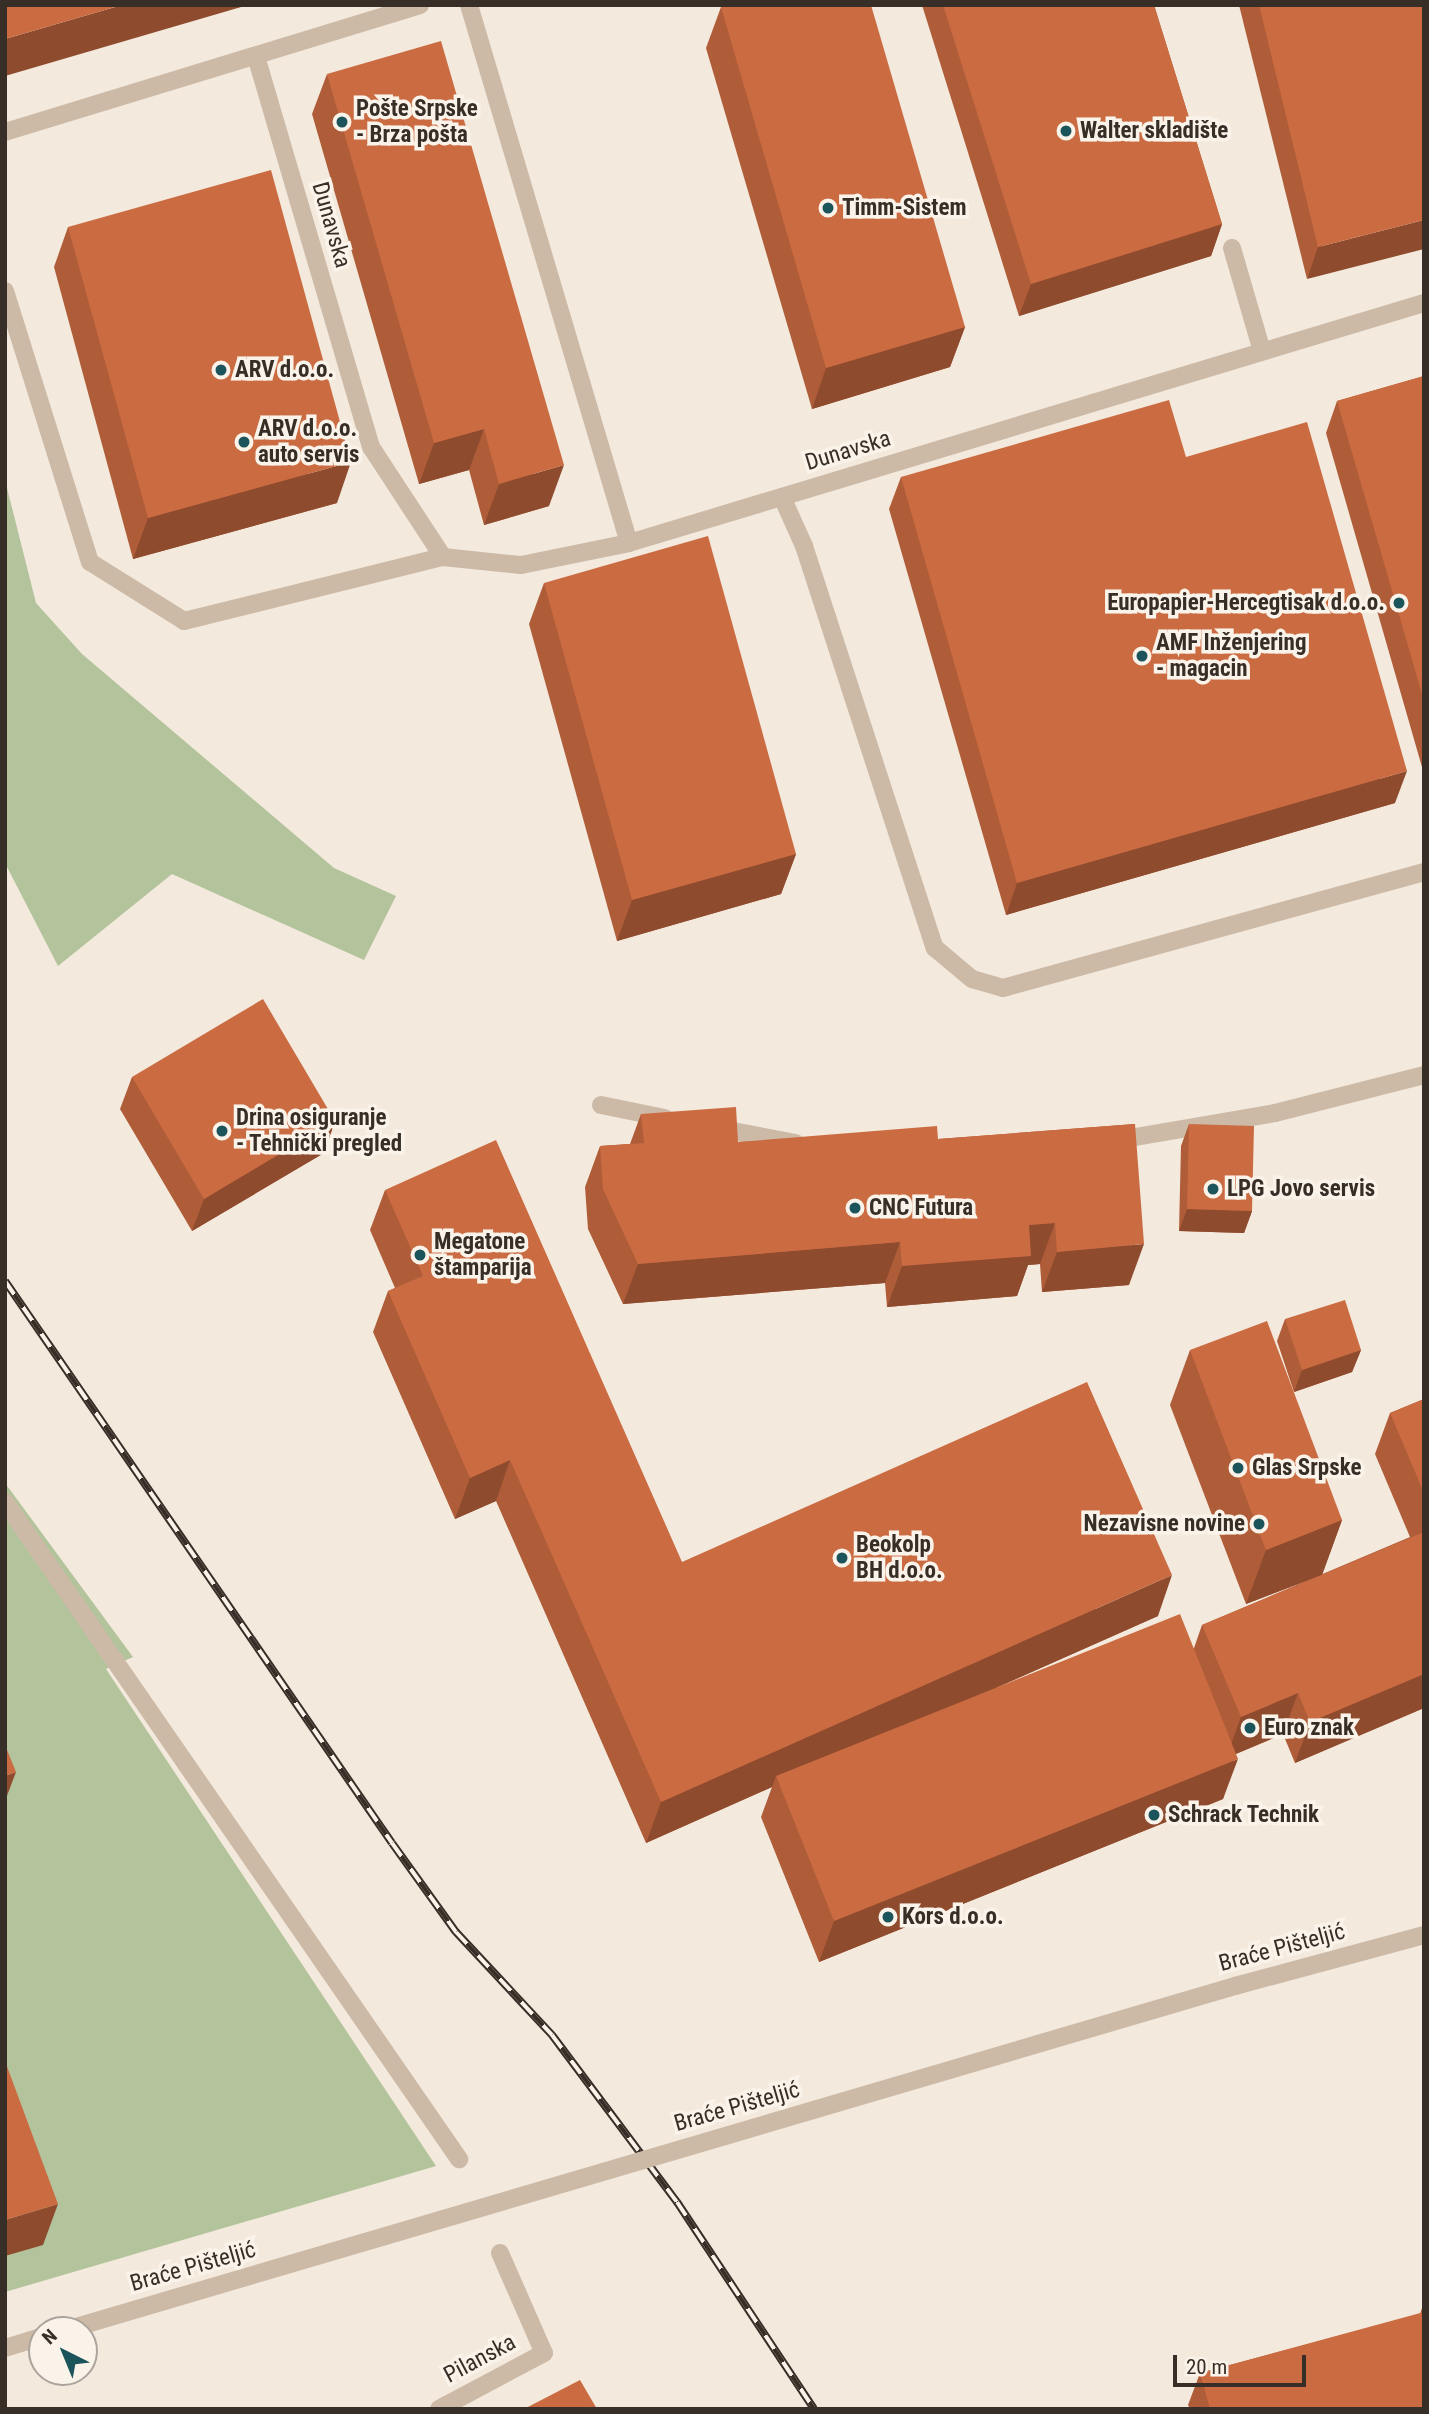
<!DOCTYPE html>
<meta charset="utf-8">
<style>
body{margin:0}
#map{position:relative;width:1429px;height:2414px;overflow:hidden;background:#f3e9dc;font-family:"Roboto Condensed",sans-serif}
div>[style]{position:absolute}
.green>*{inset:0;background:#b3c39b}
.service>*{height:18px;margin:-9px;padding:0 9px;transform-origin:9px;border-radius:9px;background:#ccbaa7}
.minor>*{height:18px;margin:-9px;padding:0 9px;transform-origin:9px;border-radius:9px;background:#ccbaa7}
.tertiary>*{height:18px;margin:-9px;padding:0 9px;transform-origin:9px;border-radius:9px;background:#ccbaa7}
.rail>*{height:8px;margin-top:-4px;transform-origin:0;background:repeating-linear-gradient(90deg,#faf3e9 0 16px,#382e28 0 32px);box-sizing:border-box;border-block:2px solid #382e28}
.tertiary-bridge>*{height:18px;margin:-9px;padding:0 9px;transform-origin:9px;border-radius:9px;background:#ccbaa7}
.wall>*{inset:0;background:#af5c39}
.shaded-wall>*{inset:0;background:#8e4b2e}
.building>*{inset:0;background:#cb6b42}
.dots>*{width:19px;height:19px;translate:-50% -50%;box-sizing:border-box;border:4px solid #faf3e9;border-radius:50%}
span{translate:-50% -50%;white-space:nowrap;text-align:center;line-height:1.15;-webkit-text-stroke:7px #faf3e9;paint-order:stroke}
.poi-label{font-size:23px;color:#382e28;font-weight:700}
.left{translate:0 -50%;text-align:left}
.right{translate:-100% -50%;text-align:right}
.street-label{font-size:23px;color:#382e28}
.frame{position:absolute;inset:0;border:7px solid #382e28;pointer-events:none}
.north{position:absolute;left:28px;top:2316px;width:70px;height:70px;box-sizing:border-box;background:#faf3e9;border:2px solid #aca49c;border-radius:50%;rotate:317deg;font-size:19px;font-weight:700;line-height:28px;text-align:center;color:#382e28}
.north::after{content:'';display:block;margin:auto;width:24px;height:32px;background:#1c545b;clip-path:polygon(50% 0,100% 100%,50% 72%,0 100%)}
.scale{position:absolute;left:1173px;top:2355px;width:133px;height:32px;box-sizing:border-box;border:4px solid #382e28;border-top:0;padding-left:9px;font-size:21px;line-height:24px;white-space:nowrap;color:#382e28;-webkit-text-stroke:5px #faf3e9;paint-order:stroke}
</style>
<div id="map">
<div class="green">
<div style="clip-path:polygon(5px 480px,36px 603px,82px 654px,334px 868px,396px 896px,364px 960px,172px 874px,58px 966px,5px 863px)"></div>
<div style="clip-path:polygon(5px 1483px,133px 1657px,106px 1669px,436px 2166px,5px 2292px)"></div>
</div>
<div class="service">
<div style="left:469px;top:5px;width:561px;rotate:73.44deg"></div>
<div style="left:5px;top:132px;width:434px;rotate:-17deg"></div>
<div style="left:1232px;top:248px;width:107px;rotate:73.8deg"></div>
<div style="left:5px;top:291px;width:284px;rotate:72.6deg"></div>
<div style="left:90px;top:562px;width:111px;rotate:32.1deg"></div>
<div style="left:184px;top:621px;width:267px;rotate:-13.9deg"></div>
<div style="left:443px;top:557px;width:131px;rotate:-123.2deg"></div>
<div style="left:371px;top:447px;width:407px;rotate:-106.4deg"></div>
<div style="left:782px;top:497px;width:54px;rotate:65.8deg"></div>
<div style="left:804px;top:546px;width:423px;rotate:72deg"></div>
<div style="left:935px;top:948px;width:48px;rotate:40deg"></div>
<div style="left:972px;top:979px;width:32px;rotate:16deg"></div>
<div style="left:1003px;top:988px;width:437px;rotate:-15.4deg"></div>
<div style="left:443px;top:557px;width:78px;rotate:5.9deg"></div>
<div style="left:521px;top:565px;width:110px;rotate:-11.5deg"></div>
<div style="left:629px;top:543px;width:830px;rotate:-16.8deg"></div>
<div style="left:601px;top:1105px;width:65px;rotate:11.5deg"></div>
<div style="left:717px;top:1128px;width:80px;rotate:10.8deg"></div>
<div style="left:1112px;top:1141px;width:165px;rotate:-9.7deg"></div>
<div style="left:1275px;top:1113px;width:154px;rotate:-14.3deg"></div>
<div style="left:5px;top:1502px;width:799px;rotate:55.35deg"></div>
<div style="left:500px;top:2253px;width:109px;rotate:66.3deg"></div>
</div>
<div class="minor">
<div style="left:439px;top:2409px;width:119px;rotate:-28.1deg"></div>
</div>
<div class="tertiary">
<div style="left:1235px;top:1986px;width:196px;rotate:-15.1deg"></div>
<div style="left:5px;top:2348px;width:39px;rotate:-17deg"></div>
</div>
<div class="rail">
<div style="left:5px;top:1281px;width:682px;rotate:55.45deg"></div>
<div style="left:392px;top:1843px;width:110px;rotate:54.3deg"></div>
<div style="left:456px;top:1932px;width:141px;rotate:47deg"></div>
<div style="left:552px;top:2035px;width:209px;rotate:53.2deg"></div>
<div style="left:677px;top:2202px;width:248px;rotate:56.5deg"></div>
</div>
<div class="tertiary-bridge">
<div style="left:66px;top:2330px;width:1219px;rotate:-16.4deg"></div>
</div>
<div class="wall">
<div style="clip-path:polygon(922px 5px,1154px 5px,1222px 224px,1211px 256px,1019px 316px)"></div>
<div style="clip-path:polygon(1239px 5px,1424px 5px,1307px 279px)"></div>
<div style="clip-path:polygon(721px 7px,965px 327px,950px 367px,812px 409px,706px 48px)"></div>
<div style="clip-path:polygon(327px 74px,549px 506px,484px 525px,469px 470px,419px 484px,312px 114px)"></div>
<div style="clip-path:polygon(68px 227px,337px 503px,133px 559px,54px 267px)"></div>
<div style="clip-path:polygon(1424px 376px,1424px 774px,1326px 433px,1337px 401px)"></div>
<div style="clip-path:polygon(1186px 457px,1395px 803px,1006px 915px,889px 509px,901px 477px)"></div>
<div style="clip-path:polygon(544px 583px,796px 854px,781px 894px,617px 941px,529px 624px)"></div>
<div style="clip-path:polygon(132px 1077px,335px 1121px,324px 1153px,192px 1231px,120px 1109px)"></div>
<div style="clip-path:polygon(641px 1114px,738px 1142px,938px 1139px,1135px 1124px,1129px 1285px,1042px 1292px,1040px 1264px,1028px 1265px,1017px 1296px,887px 1307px,885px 1283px,623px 1304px,588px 1229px,585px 1187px,600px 1146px,630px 1144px)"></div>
<div style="clip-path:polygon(1189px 1124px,1252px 1211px,1244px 1233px,1179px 1231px,1181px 1146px)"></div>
<div style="clip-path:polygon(385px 1190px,682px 1562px,1158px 1616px,996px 1688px,1194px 1648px,1202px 1625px,1410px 1537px,1375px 1454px,1390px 1413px,1424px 1399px,1424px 1708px,1295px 1763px,1283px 1734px,1236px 1754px,1223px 1799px,819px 1962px,761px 1817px,772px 1787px,646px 1843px,496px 1501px,455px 1519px,373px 1332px,388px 1291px,395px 1288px,370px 1230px)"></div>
<div style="clip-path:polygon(1285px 1319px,1361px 1350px,1352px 1372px,1294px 1392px,1277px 1341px)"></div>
<div style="clip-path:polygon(1190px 1350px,1342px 1520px,1322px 1575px,1246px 1604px,1170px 1405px)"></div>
<div style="clip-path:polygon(1424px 2302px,1424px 2409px,1190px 2409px,1188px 2405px,1200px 2373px,1420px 2314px)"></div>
</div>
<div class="shaded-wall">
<div style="clip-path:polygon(122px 5px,248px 5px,5px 76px,5px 39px)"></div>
<div style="clip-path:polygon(1424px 220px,1424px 249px,1307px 279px,1318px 247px)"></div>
<div style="clip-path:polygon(1222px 224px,1211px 256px,1019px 316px,1031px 284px)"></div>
<div style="clip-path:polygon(965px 327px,950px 367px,812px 409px,826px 368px)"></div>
<div style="clip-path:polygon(484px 429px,469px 470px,419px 484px,434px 443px)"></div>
<div style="clip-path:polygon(351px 462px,337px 503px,133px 559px,148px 518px)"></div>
<div style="clip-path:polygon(564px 465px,549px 506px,484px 525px,499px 484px)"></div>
<div style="clip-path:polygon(1407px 771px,1395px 803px,1006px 915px,1017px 883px)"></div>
<div style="clip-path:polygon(796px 854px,781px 894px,617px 941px,632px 900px)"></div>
<div style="clip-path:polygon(335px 1121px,324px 1153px,192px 1231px,204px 1199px)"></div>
<div style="clip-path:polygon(1187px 1209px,1252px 1211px,1244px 1233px,1179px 1231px)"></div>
<div style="clip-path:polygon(1055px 1223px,1040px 1264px,1028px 1265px,1017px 1296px,887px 1307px,902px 1266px,1029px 1225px)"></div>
<div style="clip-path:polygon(900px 1242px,885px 1283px,623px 1304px,638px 1264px)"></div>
<div style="clip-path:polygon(1144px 1244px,1129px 1285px,1042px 1292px,1057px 1252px)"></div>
<div style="clip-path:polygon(1361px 1350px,1352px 1372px,1294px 1392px,1302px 1370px)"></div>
<div style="clip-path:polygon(510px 1460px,496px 1501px,455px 1519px,470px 1478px)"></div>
<div style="clip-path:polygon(1342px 1520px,1322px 1575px,1246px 1604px,1266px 1550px)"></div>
<div style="clip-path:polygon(1172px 1575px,1158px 1616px,779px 1784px,776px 1776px,772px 1787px,646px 1843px,661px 1802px)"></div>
<div style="clip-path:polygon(1424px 1674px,1424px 1708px,1295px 1763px,1310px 1722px)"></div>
<div style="clip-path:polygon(1298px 1693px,1283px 1734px,1226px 1758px,1241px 1717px)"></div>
<div style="clip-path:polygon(1238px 1759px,1223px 1799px,819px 1962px,834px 1921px)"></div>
<div style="clip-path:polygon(16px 1772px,5px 1801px,5px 1776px)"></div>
<div style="clip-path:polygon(58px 2204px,43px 2245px,5px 2256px,5px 2220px)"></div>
</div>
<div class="building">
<div style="clip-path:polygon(5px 5px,122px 5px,5px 39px)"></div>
<div style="clip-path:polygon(728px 5px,871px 5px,965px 327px,826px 368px,721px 7px)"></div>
<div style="clip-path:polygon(943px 5px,1154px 5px,1222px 224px,1031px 284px)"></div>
<div style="clip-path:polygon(1259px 5px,1424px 5px,1424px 220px,1318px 247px)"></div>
<div style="clip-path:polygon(441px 41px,564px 465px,499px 484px,484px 429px,434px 443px,327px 74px)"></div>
<div style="clip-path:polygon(271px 170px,351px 462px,148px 518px,68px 227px)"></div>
<div style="clip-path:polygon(1424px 376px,1424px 701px,1337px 401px)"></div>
<div style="clip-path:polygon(1169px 400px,1186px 457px,1307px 422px,1407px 771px,1017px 883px,901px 477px)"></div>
<div style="clip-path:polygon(708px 536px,796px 854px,632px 900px,544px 583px)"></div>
<div style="clip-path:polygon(263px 999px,335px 1121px,204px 1199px,132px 1077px)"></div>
<div style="clip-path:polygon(736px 1107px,738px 1142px,937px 1126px,938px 1139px,1135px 1124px,1144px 1244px,1057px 1252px,1055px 1223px,1029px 1225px,1031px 1256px,902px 1266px,900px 1242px,638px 1264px,603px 1189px,600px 1146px,644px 1143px,641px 1114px)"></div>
<div style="clip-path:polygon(1189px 1124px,1254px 1126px,1252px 1211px,1187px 1209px)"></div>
<div style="clip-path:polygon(496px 1140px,682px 1562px,1087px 1382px,1172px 1575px,661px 1802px,510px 1460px,470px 1478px,388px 1291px,423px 1276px,385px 1190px)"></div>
<div style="clip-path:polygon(1345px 1300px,1361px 1350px,1302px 1370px,1285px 1319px)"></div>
<div style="clip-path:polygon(1267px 1321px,1342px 1520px,1266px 1550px,1190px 1350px)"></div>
<div style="clip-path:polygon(1424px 1399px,1424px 1493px,1390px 1413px)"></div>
<div style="clip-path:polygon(1424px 1532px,1424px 1674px,1310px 1722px,1298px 1693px,1241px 1717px,1202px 1625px)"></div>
<div style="clip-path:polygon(1180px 1614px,1238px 1759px,834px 1921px,776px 1776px)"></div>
<div style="clip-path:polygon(5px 1745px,16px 1772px,5px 1776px)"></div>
<div style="clip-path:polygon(5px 2061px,58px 2204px,5px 2220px)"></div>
<div style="clip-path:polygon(1424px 2312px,1424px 2409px,1210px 2409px,1200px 2373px)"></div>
<div style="clip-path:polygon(580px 2380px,597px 2409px,524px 2409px)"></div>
</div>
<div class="dots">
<div style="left:342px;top:122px;background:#1c545b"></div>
<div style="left:1066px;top:131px;background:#1c545b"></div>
<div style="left:828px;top:208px;background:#1c545b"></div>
<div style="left:221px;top:370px;background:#1c545b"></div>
<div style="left:244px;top:442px;background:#1c545b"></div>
<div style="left:1399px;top:603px;background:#1c545b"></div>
<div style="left:1142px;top:656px;background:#1c545b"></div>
<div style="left:222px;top:1131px;background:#1c545b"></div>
<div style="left:1213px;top:1189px;background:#1c545b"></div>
<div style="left:855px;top:1208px;background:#1c545b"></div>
<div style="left:420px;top:1255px;background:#1c545b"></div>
<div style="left:1238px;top:1468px;background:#1c545b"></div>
<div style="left:1259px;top:1524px;background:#1c545b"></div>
<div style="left:842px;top:1558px;background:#1c545b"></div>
<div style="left:1250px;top:1728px;background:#1c545b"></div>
<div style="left:1154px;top:1815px;background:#1c545b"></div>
<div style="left:888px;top:1917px;background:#1c545b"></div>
</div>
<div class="poi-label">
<span class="left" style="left:356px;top:122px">Pošte Srpske<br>- Brza pošta</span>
<span class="left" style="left:1080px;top:131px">Walter skladište</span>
<span class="left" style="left:842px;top:208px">Timm-Sistem</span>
<span class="left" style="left:235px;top:370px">ARV d.o.o.</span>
<span class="left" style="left:258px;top:442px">ARV d.o.o.<br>auto servis</span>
<span class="right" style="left:1385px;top:603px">Europapier-Hercegtisak d.o.o.</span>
<span class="left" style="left:1156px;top:656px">AMF Inženjering<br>- magacin</span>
<span class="left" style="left:236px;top:1131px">Drina osiguranje<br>- Tehnički pregled</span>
<span class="left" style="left:1227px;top:1189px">LPG Jovo servis</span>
<span class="left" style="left:869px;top:1208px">CNC Futura</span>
<span class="left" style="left:434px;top:1255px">Megatone<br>štamparija</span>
<span class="left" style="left:1252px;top:1468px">Glas Srpske</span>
<span class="right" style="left:1245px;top:1524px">Nezavisne novine</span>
<span class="left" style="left:856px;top:1558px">Beokolp<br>BH d.o.o.</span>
<span class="left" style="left:1264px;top:1728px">Euro znak</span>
<span class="left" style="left:1168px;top:1815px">Schrack Technik</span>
<span class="left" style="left:902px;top:1917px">Kors d.o.o.</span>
</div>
<div class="street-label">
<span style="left:331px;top:225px;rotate:74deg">Dunavska</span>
<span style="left:848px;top:451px;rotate:-17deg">Dunavska</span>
<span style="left:1282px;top:1948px;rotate:-15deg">Braće Pišteljić</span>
<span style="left:737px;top:2107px;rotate:-16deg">Braće Pišteljić</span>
<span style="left:193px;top:2267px;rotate:-16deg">Braće Pišteljić</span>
<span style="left:480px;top:2359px;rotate:-28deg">Pilanska</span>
</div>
<div class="frame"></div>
<div class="north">N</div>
<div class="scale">20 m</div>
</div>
